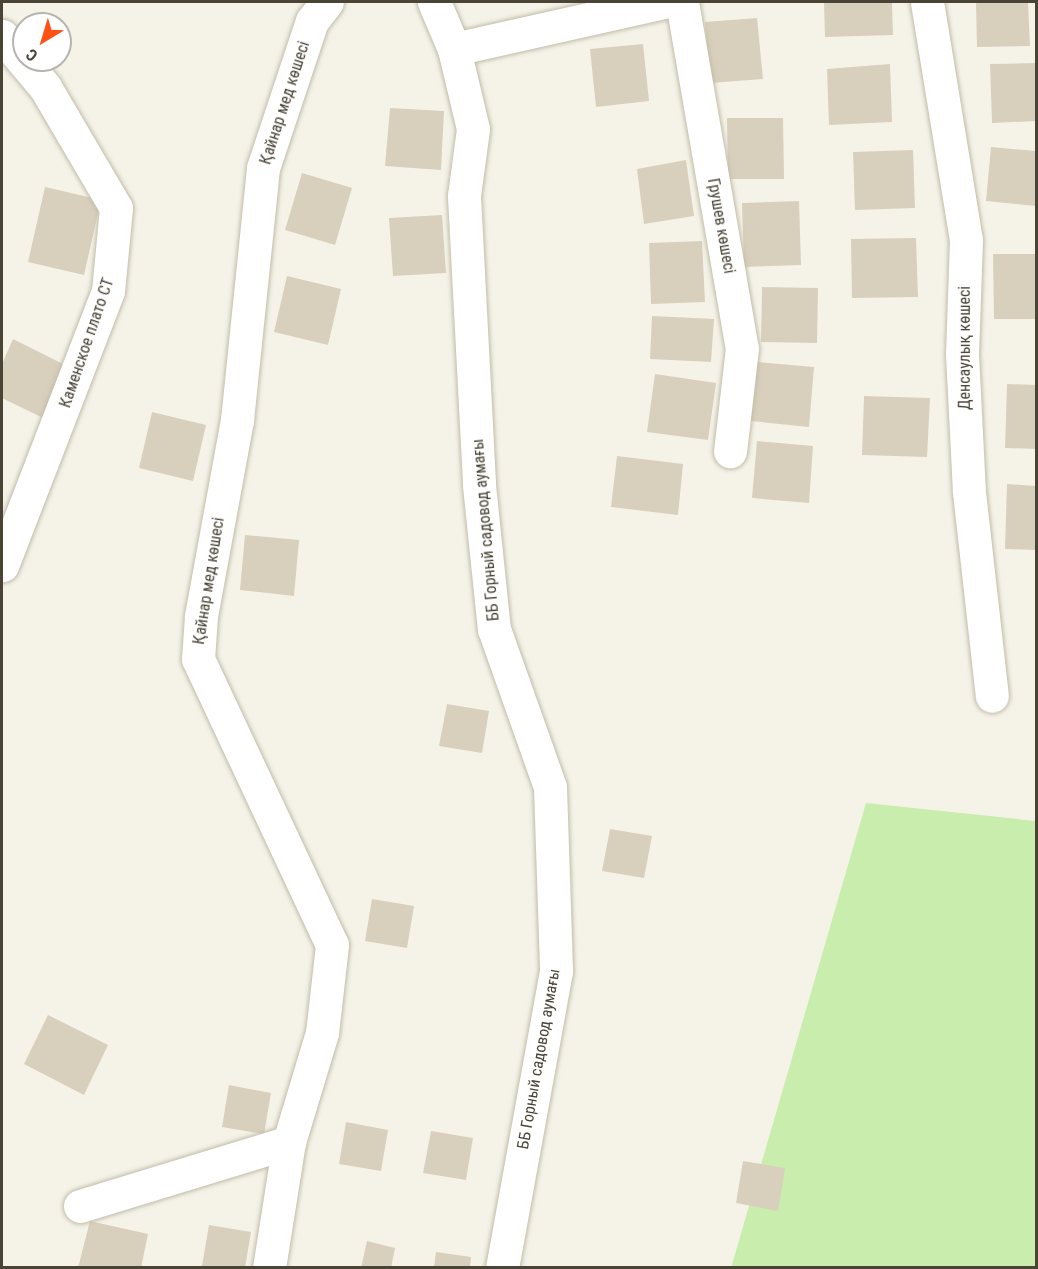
<!DOCTYPE html>
<meta charset="utf-8">
<style>
body{margin:0}
#map{position:relative;width:1038px;height:1269px;overflow:hidden;background:#f5f3e8;font-family:"Roboto Condensed",sans-serif}
div>[style]{position:absolute}
.green>*{inset:0;background:#c9edad}
.building>*{inset:0;background:#d8d0bc}
.roads{filter:drop-shadow(0 0 2px #c2bca9) drop-shadow(0 0 2px #c2bca9)}
.minor>*{height:33px;margin:-16.5px;padding:0 16.5px;transform-origin:16.5px;border-radius:16.5px;background:#fff}
span{translate:-50% -50%;white-space:nowrap;text-align:center;line-height:1.15;-webkit-text-stroke:4.5px #fff;paint-order:stroke}
.street-label{font-size:16px;color:#494436}
.frame{position:absolute;inset:0;border:3px solid #494436;pointer-events:none}
.north{position:absolute;left:12px;top:12px;width:60px;height:60px;box-sizing:border-box;background:#fff;border:2px solid #b6b4af;border-radius:50%;rotate:218deg;font-size:16px;font-weight:700;line-height:24px;text-align:center;color:#494436}
.north::after{content:'';display:block;margin:auto;width:21px;height:27px;background:#ff5115;clip-path:polygon(50% 0,100% 100%,50% 72%,0 100%)}
</style>
<div id="map">
<div class="green">
<div style="clip-path:polygon(866px 803px,1036px 821px,1036px 1267px,731px 1268px)"></div>
</div>
<div class="building">
<div style="clip-path:polygon(824px 2px,892px 2px,893px 35px,825px 37px)"></div>
<div style="clip-path:polygon(976px 2px,1028px 2px,1030px 46px,977px 47px)"></div>
<div style="clip-path:polygon(757px 18px,763px 79px,710px 83px,705px 22px)"></div>
<div style="clip-path:polygon(643px 44px,649px 101px,596px 107px,590px 49px)"></div>
<div style="clip-path:polygon(1036px 63px,1036px 121px,992px 123px,990px 64px)"></div>
<div style="clip-path:polygon(890px 64px,892px 122px,829px 125px,827px 69px)"></div>
<div style="clip-path:polygon(390px 108px,444px 111px,441px 170px,385px 166px)"></div>
<div style="clip-path:polygon(727px 118px,783px 118px,784px 179px,728px 179px)"></div>
<div style="clip-path:polygon(991px 147px,1036px 151px,1036px 206px,986px 201px)"></div>
<div style="clip-path:polygon(913px 150px,915px 208px,855px 210px,853px 152px)"></div>
<div style="clip-path:polygon(686px 160px,694px 216px,644px 224px,637px 169px)"></div>
<div style="clip-path:polygon(302px 173px,352px 188px,335px 245px,285px 230px)"></div>
<div style="clip-path:polygon(45px 187px,101px 200px,84px 275px,28px 262px)"></div>
<div style="clip-path:polygon(799px 201px,801px 265px,744px 267px,742px 203px)"></div>
<div style="clip-path:polygon(442px 215px,446px 273px,393px 276px,389px 218px)"></div>
<div style="clip-path:polygon(916px 238px,918px 297px,852px 298px,851px 239px)"></div>
<div style="clip-path:polygon(702px 241px,705px 302px,651px 304px,649px 243px)"></div>
<div style="clip-path:polygon(993px 254px,1036px 254px,1036px 319px,994px 319px)"></div>
<div style="clip-path:polygon(287px 276px,341px 289px,328px 345px,274px 332px)"></div>
<div style="clip-path:polygon(762px 287px,818px 288px,817px 343px,761px 342px)"></div>
<div style="clip-path:polygon(652px 316px,714px 319px,711px 362px,650px 359px)"></div>
<div style="clip-path:polygon(13px 339px,65px 365px,43px 418px,2px 398px,2px 364px)"></div>
<div style="clip-path:polygon(757px 362px,814px 367px,809px 427px,751px 421px)"></div>
<div style="clip-path:polygon(655px 374px,716px 383px,708px 440px,647px 432px)"></div>
<div style="clip-path:polygon(1007px 384px,1036px 385px,1036px 449px,1005px 448px)"></div>
<div style="clip-path:polygon(864px 396px,930px 398px,927px 457px,862px 455px)"></div>
<div style="clip-path:polygon(152px 412px,206px 425px,193px 481px,139px 468px)"></div>
<div style="clip-path:polygon(757px 441px,813px 446px,809px 503px,752px 498px)"></div>
<div style="clip-path:polygon(617px 456px,683px 464px,678px 515px,611px 507px)"></div>
<div style="clip-path:polygon(1007px 484px,1036px 486px,1036px 550px,1005px 549px)"></div>
<div style="clip-path:polygon(245px 535px,299px 540px,294px 596px,240px 590px)"></div>
<div style="clip-path:polygon(447px 704px,489px 711px,482px 753px,439px 746px)"></div>
<div style="clip-path:polygon(610px 829px,652px 836px,644px 878px,602px 871px)"></div>
<div style="clip-path:polygon(372px 899px,414px 906px,407px 948px,365px 941px)"></div>
<div style="clip-path:polygon(48px 1015px,108px 1045px,84px 1095px,24px 1064px)"></div>
<div style="clip-path:polygon(229px 1085px,271px 1093px,264px 1134px,222px 1127px)"></div>
<div style="clip-path:polygon(346px 1122px,388px 1130px,381px 1171px,339px 1164px)"></div>
<div style="clip-path:polygon(431px 1131px,473px 1138px,466px 1180px,423px 1173px)"></div>
<div style="clip-path:polygon(743px 1161px,785px 1168px,778px 1211px,736px 1203px)"></div>
<div style="clip-path:polygon(90px 1221px,148px 1234px,141px 1268px,78px 1268px)"></div>
<div style="clip-path:polygon(209px 1225px,251px 1232px,245px 1268px,202px 1266px)"></div>
<div style="clip-path:polygon(367px 1241px,395px 1248px,391px 1268px,361px 1268px)"></div>
<div style="clip-path:polygon(436px 1252px,471px 1257px,470px 1268px,434px 1268px)"></div>
</div>
<div class="roads">
<div class="minor">
<div style="left:434px;top:2px;width:51px;rotate:66.9deg"></div>
<div style="left:454px;top:49px;width:82px;rotate:76.6deg"></div>
<div style="left:473px;top:129px;width:68px;rotate:97.7deg"></div>
<div style="left:464px;top:196px;width:289px;rotate:87deg"></div>
<div style="left:479px;top:485px;width:145px;rotate:84.1deg"></div>
<div style="left:494px;top:629px;width:168px;rotate:70.5deg"></div>
<div style="left:550px;top:787px;width:184px;rotate:88.1deg"></div>
<div style="left:556px;top:971px;width:302px;rotate:100.3deg"></div>
<div style="left:682px;top:2px;width:351px;rotate:80.2deg"></div>
<div style="left:742px;top:348px;width:104px;rotate:96.6deg"></div>
<div style="left:927px;top:2px;width:241px;rotate:80.7deg"></div>
<div style="left:966px;top:240px;width:114px;rotate:92deg"></div>
<div style="left:962px;top:354px;width:138px;rotate:87.1deg"></div>
<div style="left:969px;top:492px;width:205px;rotate:83.6deg"></div>
<div style="left:2px;top:36px;width:67px;rotate:49.9deg"></div>
<div style="left:45px;top:87px;width:140px;rotate:59.6deg"></div>
<div style="left:116px;top:208px;width:83px;rotate:95.5deg"></div>
<div style="left:108px;top:291px;width:294px;rotate:111.1deg"></div>
<div style="left:454px;top:49px;width:215px;rotate:-12.6deg"></div>
<div style="left:80px;top:1206px;width:219px;rotate:-17deg"></div>
<div style="left:269px;top:1268px;width:128px;rotate:-81deg"></div>
<div style="left:289px;top:1142px;width:114px;rotate:-73.2deg"></div>
<div style="left:322px;top:1033px;width:89px;rotate:-83.5deg"></div>
<div style="left:332px;top:945px;width:316px;rotate:-115.1deg"></div>
<div style="left:198px;top:659px;width:43px;rotate:-86deg"></div>
<div style="left:201px;top:616px;width:199px;rotate:-79.6deg"></div>
<div style="left:237px;top:420px;width:253px;rotate:-84.1deg"></div>
<div style="left:263px;top:168px;width:155px;rotate:-71.6deg"></div>
<div style="left:312px;top:21px;width:24px;rotate:-52deg"></div>
</div>
</div>
<div class="street-label">
<span style="left:285px;top:103px;rotate:-72deg">Қайнар мед көшесі</span>
<span style="left:721px;top:226px;rotate:80deg">Грушев көшесі</span>
<span style="left:87px;top:343px;rotate:-71deg">Каменское плато СТ</span>
<span style="left:965px;top:348px;rotate:-90deg">Денсаулық көшесі</span>
<span style="left:486px;top:530px;rotate:-95deg">ББ Горный садовод аумағы</span>
<span style="left:209px;top:581px;rotate:-81deg">Қайнар мед көшесі</span>
<span style="left:539px;top:1059px;rotate:-80deg">ББ Горный садовод аумағы</span>
</div>
<div class="frame"></div>
<div class="north">С</div>
</div>
